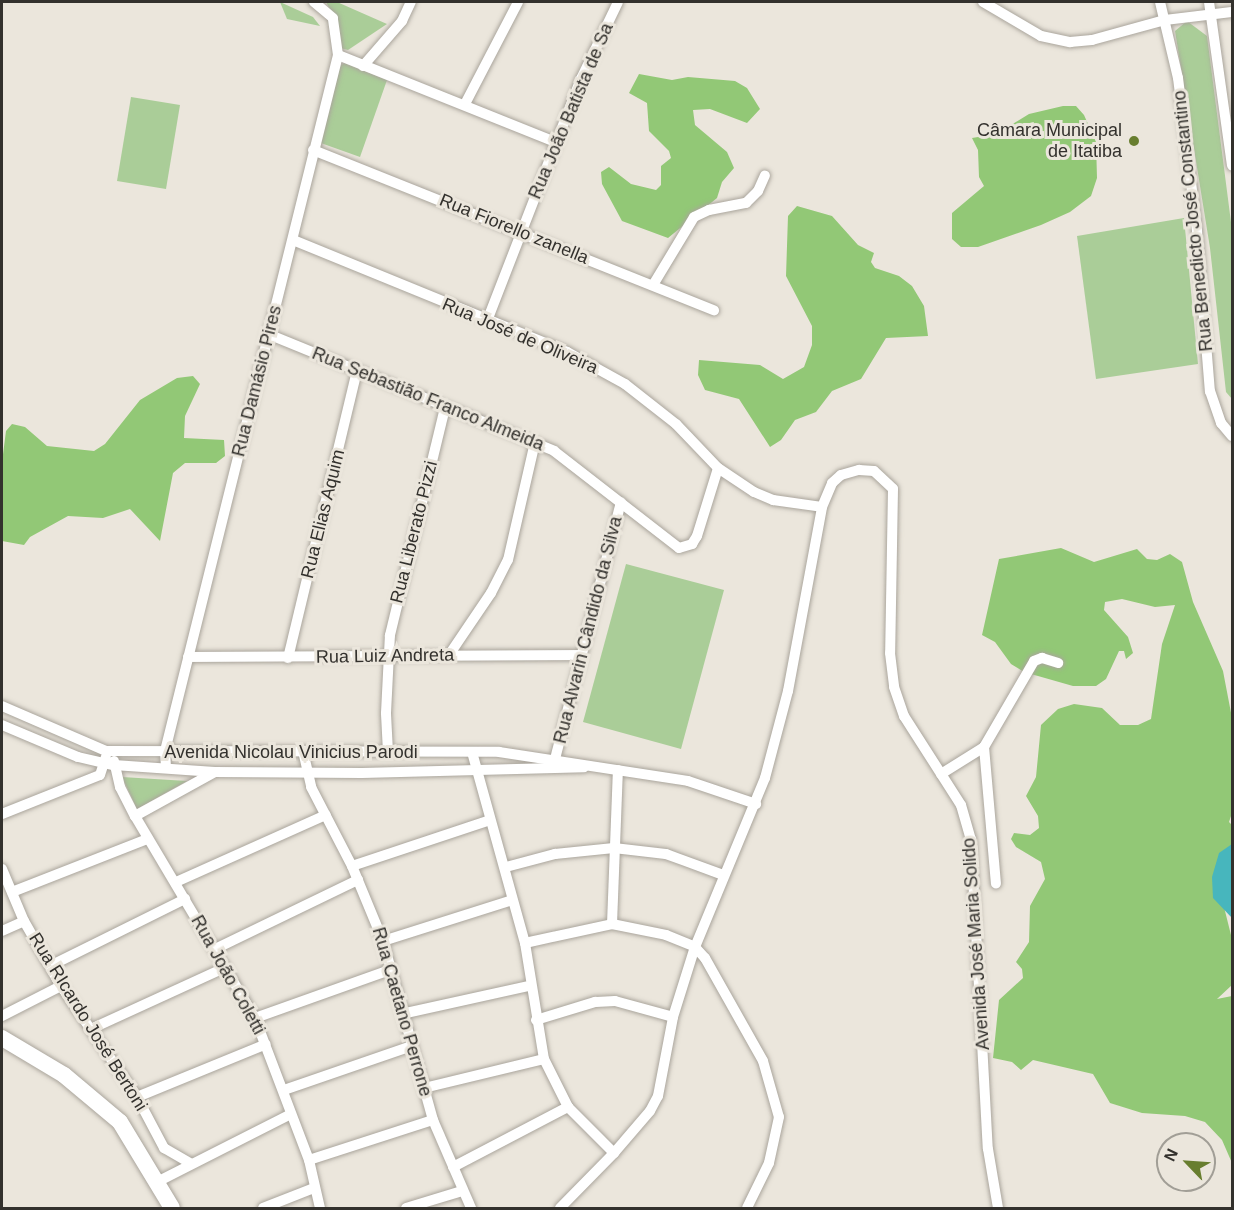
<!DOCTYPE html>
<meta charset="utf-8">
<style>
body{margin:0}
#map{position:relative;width:1234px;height:1210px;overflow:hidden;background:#ebe6dc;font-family:Helvetica,sans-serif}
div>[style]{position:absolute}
.green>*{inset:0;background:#aacd98}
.forest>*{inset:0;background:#92c876}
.water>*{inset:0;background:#47b6bd}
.roads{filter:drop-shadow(0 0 2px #aaa59c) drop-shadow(0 0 2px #aaa59c)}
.street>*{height:10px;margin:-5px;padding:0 5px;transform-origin:5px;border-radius:5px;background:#fff}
.secondary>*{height:16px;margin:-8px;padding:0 8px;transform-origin:8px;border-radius:8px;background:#fff}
.dots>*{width:16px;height:16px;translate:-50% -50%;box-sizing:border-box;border:3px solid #ebe6dc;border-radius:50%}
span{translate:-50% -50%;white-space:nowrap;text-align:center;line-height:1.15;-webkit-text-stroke:6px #ebe6dc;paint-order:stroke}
.street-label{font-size:18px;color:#33312d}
.poi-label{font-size:18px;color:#33312d}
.right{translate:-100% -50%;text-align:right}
.frame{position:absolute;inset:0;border:3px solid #33312d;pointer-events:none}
.north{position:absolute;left:1156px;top:1132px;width:60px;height:60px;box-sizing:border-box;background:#ebe6dc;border:2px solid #a19e96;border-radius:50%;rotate:295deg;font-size:16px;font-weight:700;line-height:24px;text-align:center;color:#33312d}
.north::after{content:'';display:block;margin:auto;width:21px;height:27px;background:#687e2f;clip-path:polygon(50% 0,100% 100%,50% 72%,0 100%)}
</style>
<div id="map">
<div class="green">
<div style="clip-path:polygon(280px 2px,313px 17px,320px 26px,287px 19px)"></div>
<div style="clip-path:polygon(326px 2px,337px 2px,387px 24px,348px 50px,340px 48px,336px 20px)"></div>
<div style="clip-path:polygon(1187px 21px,1207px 36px,1232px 230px,1232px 399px,1226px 392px,1210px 248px,1175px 31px)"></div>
<div style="clip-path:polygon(345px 63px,387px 80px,360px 157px,318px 142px,334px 69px)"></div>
<div style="clip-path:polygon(131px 97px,180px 105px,166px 189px,117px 181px)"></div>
<div style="clip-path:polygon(1184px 218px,1198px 364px,1096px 379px,1077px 236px)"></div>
<div style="clip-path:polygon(626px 564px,724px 590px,681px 749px,583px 722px)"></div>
<div style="clip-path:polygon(122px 777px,187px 781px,137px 809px)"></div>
</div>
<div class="forest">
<div style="clip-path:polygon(639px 74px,672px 80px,688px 77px,735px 81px,747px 88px,760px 109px,747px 123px,710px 109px,693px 110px,695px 125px,727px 152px,734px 168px,722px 182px,717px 198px,668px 238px,622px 221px,602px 184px,601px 172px,609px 167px,631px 184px,656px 190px,661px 185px,661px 166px,671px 158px,669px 151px,649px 131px,647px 103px,629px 93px)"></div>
<div style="clip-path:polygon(1063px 106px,1076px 106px,1084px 115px,1096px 142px,1097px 178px,1091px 196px,1070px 212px,1041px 225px,978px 247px,961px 247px,952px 239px,952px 213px,984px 186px,979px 177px,978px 150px,972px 138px,996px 134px,1029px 114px)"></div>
<div style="clip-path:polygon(797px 206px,832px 216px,858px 245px,874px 253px,871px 262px,875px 268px,899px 276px,912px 286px,924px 306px,928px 336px,886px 338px,861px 379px,832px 391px,816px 412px,795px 420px,781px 440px,770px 447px,739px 399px,705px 390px,698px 375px,699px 360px,760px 365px,783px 379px,804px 367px,812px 345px,812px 326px,786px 276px,788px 216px)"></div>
<div style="clip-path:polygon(193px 376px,200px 384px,185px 416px,184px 438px,224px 440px,225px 456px,216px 463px,185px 463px,173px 473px,160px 541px,130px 509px,103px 518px,68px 516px,30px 537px,24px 545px,2px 541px,2px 462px,6px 431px,12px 424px,25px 427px,47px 446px,94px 451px,105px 444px,140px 400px,177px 378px)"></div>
<div style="clip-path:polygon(1061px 548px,1094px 562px,1137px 549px,1147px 559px,1157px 560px,1170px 554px,1182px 562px,1193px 602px,1223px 671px,1232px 718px,1232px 813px,1229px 822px,1232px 825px,1232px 866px,1223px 903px,1232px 939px,1232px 985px,1217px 999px,1232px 996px,1232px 1163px,1222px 1140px,1205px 1122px,1185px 1116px,1142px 1113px,1110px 1103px,1093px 1074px,1033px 1060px,1021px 1070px,1012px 1062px,993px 1058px,999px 1000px,1023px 978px,1022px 969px,1016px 962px,1029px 942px,1030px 906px,1045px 879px,1041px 862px,1016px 847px,1011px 839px,1014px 833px,1030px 835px,1039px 828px,1038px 816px,1026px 796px,1036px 777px,1041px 725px,1058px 709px,1074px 704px,1102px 708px,1120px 725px,1138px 725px,1151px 719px,1162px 644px,1175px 605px,1155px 607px,1122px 599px,1105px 602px,1104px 610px,1128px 637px,1133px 653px,1126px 659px,1124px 651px,1119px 651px,1106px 679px,1096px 686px,1073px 686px,1024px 672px,1011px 664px,995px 642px,982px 635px,999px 559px)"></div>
</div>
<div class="water">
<div style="clip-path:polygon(1232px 844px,1232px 918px,1213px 898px,1212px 877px,1219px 853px)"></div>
</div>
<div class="roads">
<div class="street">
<div style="left:983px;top:2px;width:67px;rotate:30.4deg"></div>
<div style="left:1041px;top:36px;width:30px;rotate:12deg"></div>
<div style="left:1070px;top:42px;width:22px;rotate:-5deg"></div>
<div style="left:1092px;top:40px;width:76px;rotate:-15.3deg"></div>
<div style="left:1165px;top:20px;width:67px;rotate:-6.8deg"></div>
<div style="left:1160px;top:2px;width:78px;rotate:76.7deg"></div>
<div style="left:1178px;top:78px;width:154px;rotate:82.9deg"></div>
<div style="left:1197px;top:231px;width:161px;rotate:85.4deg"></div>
<div style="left:1210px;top:391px;width:34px;rotate:71deg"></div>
<div style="left:1221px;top:423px;width:17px;rotate:50deg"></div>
<div style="left:1209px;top:2px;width:165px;rotate:82deg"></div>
<div style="left:338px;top:55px;width:235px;rotate:21.8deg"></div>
<div style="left:363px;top:66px;width:60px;rotate:-49.1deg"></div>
<div style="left:402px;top:21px;width:21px;rotate:-65deg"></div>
<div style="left:465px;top:104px;width:115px;rotate:-62.5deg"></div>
<div style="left:313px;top:150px;width:432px;rotate:21.8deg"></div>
<div style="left:293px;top:240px;width:296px;rotate:22.2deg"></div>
<div style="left:567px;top:352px;width:66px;rotate:28.9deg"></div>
<div style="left:625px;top:384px;width:65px;rotate:38.1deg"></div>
<div style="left:676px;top:424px;width:61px;rotate:46.3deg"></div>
<div style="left:718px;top:468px;width:43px;rotate:33.7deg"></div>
<div style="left:754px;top:492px;width:21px;rotate:23deg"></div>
<div style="left:773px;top:500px;width:49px;rotate:8.1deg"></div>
<div style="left:653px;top:285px;width:79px;rotate:-58.9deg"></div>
<div style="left:694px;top:217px;width:17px;rotate:-25deg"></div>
<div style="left:709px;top:210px;width:38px;rotate:-11deg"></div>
<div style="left:746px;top:203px;width:17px;rotate:-45deg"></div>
<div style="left:758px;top:191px;width:17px;rotate:-66deg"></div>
<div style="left:487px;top:321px;width:260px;rotate:-68.8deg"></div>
<div style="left:581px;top:79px;width:85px;rotate:-64.3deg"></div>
<div style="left:268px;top:334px;width:309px;rotate:22.2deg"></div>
<div style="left:554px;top:451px;width:158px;rotate:37.8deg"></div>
<div style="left:679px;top:548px;width:14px;rotate:-17deg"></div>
<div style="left:692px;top:544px;width:9px;rotate:-58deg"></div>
<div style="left:697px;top:536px;width:71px;rotate:-72.8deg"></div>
<div style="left:449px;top:655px;width:75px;rotate:-55.9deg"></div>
<div style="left:491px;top:593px;width:37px;rotate:-63deg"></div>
<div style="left:508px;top:560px;width:121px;rotate:-77.1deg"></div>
<div style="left:188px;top:657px;width:393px;rotate:-0.3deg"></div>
<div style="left:288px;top:658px;width:296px;rotate:-76.5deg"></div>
<div style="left:2px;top:706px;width:113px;rotate:23.4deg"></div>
<div style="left:106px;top:751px;width:393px;rotate:0.1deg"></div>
<div style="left:499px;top:752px;width:191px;rotate:8.7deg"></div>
<div style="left:688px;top:781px;width:72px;rotate:18.7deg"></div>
<div style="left:2px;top:725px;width:82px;rotate:22.8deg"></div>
<div style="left:78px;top:757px;width:37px;rotate:13deg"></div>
<div style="left:114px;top:765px;width:101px;rotate:4deg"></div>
<div style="left:215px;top:772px;width:147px;rotate:0.4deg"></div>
<div style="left:362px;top:773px;width:222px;rotate:-1.5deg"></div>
<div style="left:984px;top:747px;width:137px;rotate:85deg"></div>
<div style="left:303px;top:751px;width:37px;rotate:77deg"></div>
<div style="left:311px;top:787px;width:89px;rotate:62.6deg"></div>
<div style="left:352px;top:866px;width:81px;rotate:67.5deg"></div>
<div style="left:383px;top:941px;width:186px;rotate:74.4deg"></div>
<div style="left:433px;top:1120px;width:96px;rotate:66.6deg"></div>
<div style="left:388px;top:752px;width:39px;rotate:-93deg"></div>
<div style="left:386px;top:713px;width:78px;rotate:-87.1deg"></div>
<div style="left:390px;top:635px;width:234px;rotate:-76.4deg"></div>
<div style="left:472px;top:752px;width:198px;rotate:74.5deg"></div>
<div style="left:525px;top:943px;width:118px;rotate:80.7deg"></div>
<div style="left:544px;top:1059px;width:54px;rotate:63.4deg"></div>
<div style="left:568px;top:1107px;width:65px;rotate:45deg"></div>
<div style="left:114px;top:761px;width:27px;rotate:77deg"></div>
<div style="left:120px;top:787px;width:33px;rotate:63deg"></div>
<div style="left:135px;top:816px;width:235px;rotate:59.3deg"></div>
<div style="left:255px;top:1018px;width:152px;rotate:69.2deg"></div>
<div style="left:309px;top:1160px;width:49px;rotate:77.1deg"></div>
<div style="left:554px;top:763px;width:269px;rotate:-75.6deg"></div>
<div style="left:166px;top:768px;width:17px;rotate:-93deg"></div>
<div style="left:165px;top:751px;width:717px;rotate:-76.04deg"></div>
<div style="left:338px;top:55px;width:37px;rotate:-98deg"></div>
<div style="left:333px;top:18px;width:25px;rotate:-140deg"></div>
<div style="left:941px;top:774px;width:51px;rotate:-32.1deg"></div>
<div style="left:984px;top:747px;width:99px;rotate:-59.8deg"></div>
<div style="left:1034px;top:661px;width:9px;rotate:-21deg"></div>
<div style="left:1042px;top:658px;width:17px;rotate:17deg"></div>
<div style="left:2px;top:814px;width:105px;rotate:-21.7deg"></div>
<div style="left:100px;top:775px;width:19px;rotate:-72deg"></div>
<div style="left:135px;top:816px;width:91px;rotate:-28.8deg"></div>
<div style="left:352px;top:866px;width:145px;rotate:-18.4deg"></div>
<div style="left:506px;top:867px;width:51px;rotate:-14.9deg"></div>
<div style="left:555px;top:854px;width:59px;rotate:-5.8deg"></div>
<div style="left:614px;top:848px;width:52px;rotate:6.6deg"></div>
<div style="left:666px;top:854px;width:61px;rotate:20.2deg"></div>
<div style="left:2px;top:869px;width:56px;rotate:67.1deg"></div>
<div style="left:24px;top:921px;width:75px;rotate:60.4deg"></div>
<div style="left:61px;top:986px;width:135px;rotate:55.6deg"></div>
<div style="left:137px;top:1097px;width:58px;rotate:62.1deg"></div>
<div style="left:164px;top:1148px;width:30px;rotate:30deg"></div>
<div style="left:176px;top:882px;width:164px;rotate:-24.1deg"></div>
<div style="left:12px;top:892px;width:145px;rotate:-21.4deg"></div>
<div style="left:612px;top:924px;width:154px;rotate:-87.8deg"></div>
<div style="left:2px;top:931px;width:24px;rotate:-24deg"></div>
<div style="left:383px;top:941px;width:135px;rotate:-17.6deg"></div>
<div style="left:525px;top:943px;width:89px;rotate:-12.3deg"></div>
<div style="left:612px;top:924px;width:55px;rotate:11.5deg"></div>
<div style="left:666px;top:935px;width:31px;rotate:22deg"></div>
<div style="left:695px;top:947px;width:15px;rotate:48deg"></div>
<div style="left:705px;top:958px;width:118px;rotate:60.6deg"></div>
<div style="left:763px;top:1061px;width:58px;rotate:74.1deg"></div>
<div style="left:779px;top:1117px;width:47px;rotate:102.3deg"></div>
<div style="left:769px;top:1163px;width:50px;rotate:116.1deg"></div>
<div style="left:215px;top:949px;width:159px;rotate:-25.8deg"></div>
<div style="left:50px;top:966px;width:151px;rotate:-26.4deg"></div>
<div style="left:406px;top:1013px;width:126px;rotate:-12.4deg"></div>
<div style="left:2px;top:1016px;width:66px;rotate:-27deg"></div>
<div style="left:255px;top:1018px;width:143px;rotate:-19.6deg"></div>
<div style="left:536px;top:1020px;width:62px;rotate:-17deg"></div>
<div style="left:595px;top:1002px;width:20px;rotate:-3deg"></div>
<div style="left:615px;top:1001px;width:60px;rotate:15.4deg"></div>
<div style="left:93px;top:1028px;width:146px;rotate:-24.6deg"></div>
<div style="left:424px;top:1088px;width:123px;rotate:-13.6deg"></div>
<div style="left:284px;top:1090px;width:135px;rotate:-19deg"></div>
<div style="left:137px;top:1097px;width:139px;rotate:-22.3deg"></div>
<div style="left:309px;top:1160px;width:130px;rotate:-17.9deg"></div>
<div style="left:453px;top:1167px;width:130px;rotate:-27.6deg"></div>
<div style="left:157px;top:1182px;width:150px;rotate:-26.9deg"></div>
<div style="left:263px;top:1208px;width:55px;rotate:-21.4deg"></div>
<div style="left:406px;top:1208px;width:59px;rotate:-16.9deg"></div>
<div style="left:560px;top:1208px;width:77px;rotate:-45.5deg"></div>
<div style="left:614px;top:1153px;width:55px;rotate:-49.4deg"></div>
<div style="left:650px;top:1111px;width:17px;rotate:-62deg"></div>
<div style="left:658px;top:1096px;width:80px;rotate:-79.2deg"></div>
<div style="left:673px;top:1017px;width:73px;rotate:-72.6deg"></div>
<div style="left:695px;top:947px;width:183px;rotate:-67.5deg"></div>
<div style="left:765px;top:778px;width:90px;rotate:-75.2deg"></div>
<div style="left:788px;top:691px;width:187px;rotate:-79.5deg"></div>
<div style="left:822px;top:507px;width:26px;rotate:-67deg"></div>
<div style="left:832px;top:483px;width:12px;rotate:-42deg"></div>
<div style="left:841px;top:475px;width:19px;rotate:-16deg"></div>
<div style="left:859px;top:470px;width:15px;rotate:4deg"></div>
<div style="left:874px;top:471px;width:26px;rotate:43deg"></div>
<div style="left:893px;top:489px;width:164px;rotate:91deg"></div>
<div style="left:890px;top:653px;width:34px;rotate:83deg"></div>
<div style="left:894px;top:687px;width:31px;rotate:71deg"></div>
<div style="left:904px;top:716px;width:106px;rotate:57.4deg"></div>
<div style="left:961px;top:805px;width:35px;rotate:74deg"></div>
<div style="left:971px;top:839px;width:310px;rotate:86.9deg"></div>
<div style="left:988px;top:1149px;width:60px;rotate:80.4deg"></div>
</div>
<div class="secondary">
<div style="left:2px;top:1038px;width:72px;rotate:30.8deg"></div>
<div style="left:64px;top:1075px;width:73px;rotate:40deg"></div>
<div style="left:120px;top:1122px;width:100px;rotate:58.8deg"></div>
</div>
</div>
<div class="dots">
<div style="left:1134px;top:141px;background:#687e2f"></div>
</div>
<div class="street-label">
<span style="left:571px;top:111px;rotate:-67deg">Rua João Batista de Sa</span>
<span style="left:1193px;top:221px;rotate:-96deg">Rua Benedicto José Constantino</span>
<span style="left:514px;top:229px;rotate:22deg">Rua Fiorello zanella</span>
<span style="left:520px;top:336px;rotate:23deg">Rua José de Oliveira</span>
<span style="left:257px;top:381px;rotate:-76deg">Rua Damásio Pires</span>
<span style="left:428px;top:399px;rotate:22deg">Rua Sebastião Franco Almeida</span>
<span style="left:323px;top:514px;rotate:-76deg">Rua Elias Aquim</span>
<span style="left:414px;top:532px;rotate:-76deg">Rua Liberato Pizzi</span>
<span style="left:588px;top:630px;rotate:-76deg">Rua Alvarin Cândido da Silva</span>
<span style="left:385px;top:656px;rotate:-1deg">Rua Luiz Andreta</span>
<span style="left:291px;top:752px">Avenida Nicolau Vinicius Parodi</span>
<span style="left:976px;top:944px;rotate:-94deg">Avenida José Maria Solido</span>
<span style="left:228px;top:975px;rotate:61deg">Rua João Coletti</span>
<span style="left:402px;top:1012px;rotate:74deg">Rua Caetano Perrone</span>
<span style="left:88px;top:1022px;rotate:58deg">Rua RIcardo José Bertoni</span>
</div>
<div class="poi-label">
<span class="right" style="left:1122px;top:141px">Câmara Municipal<br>de Itatiba</span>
</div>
<div class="frame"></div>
<div class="north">N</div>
</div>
